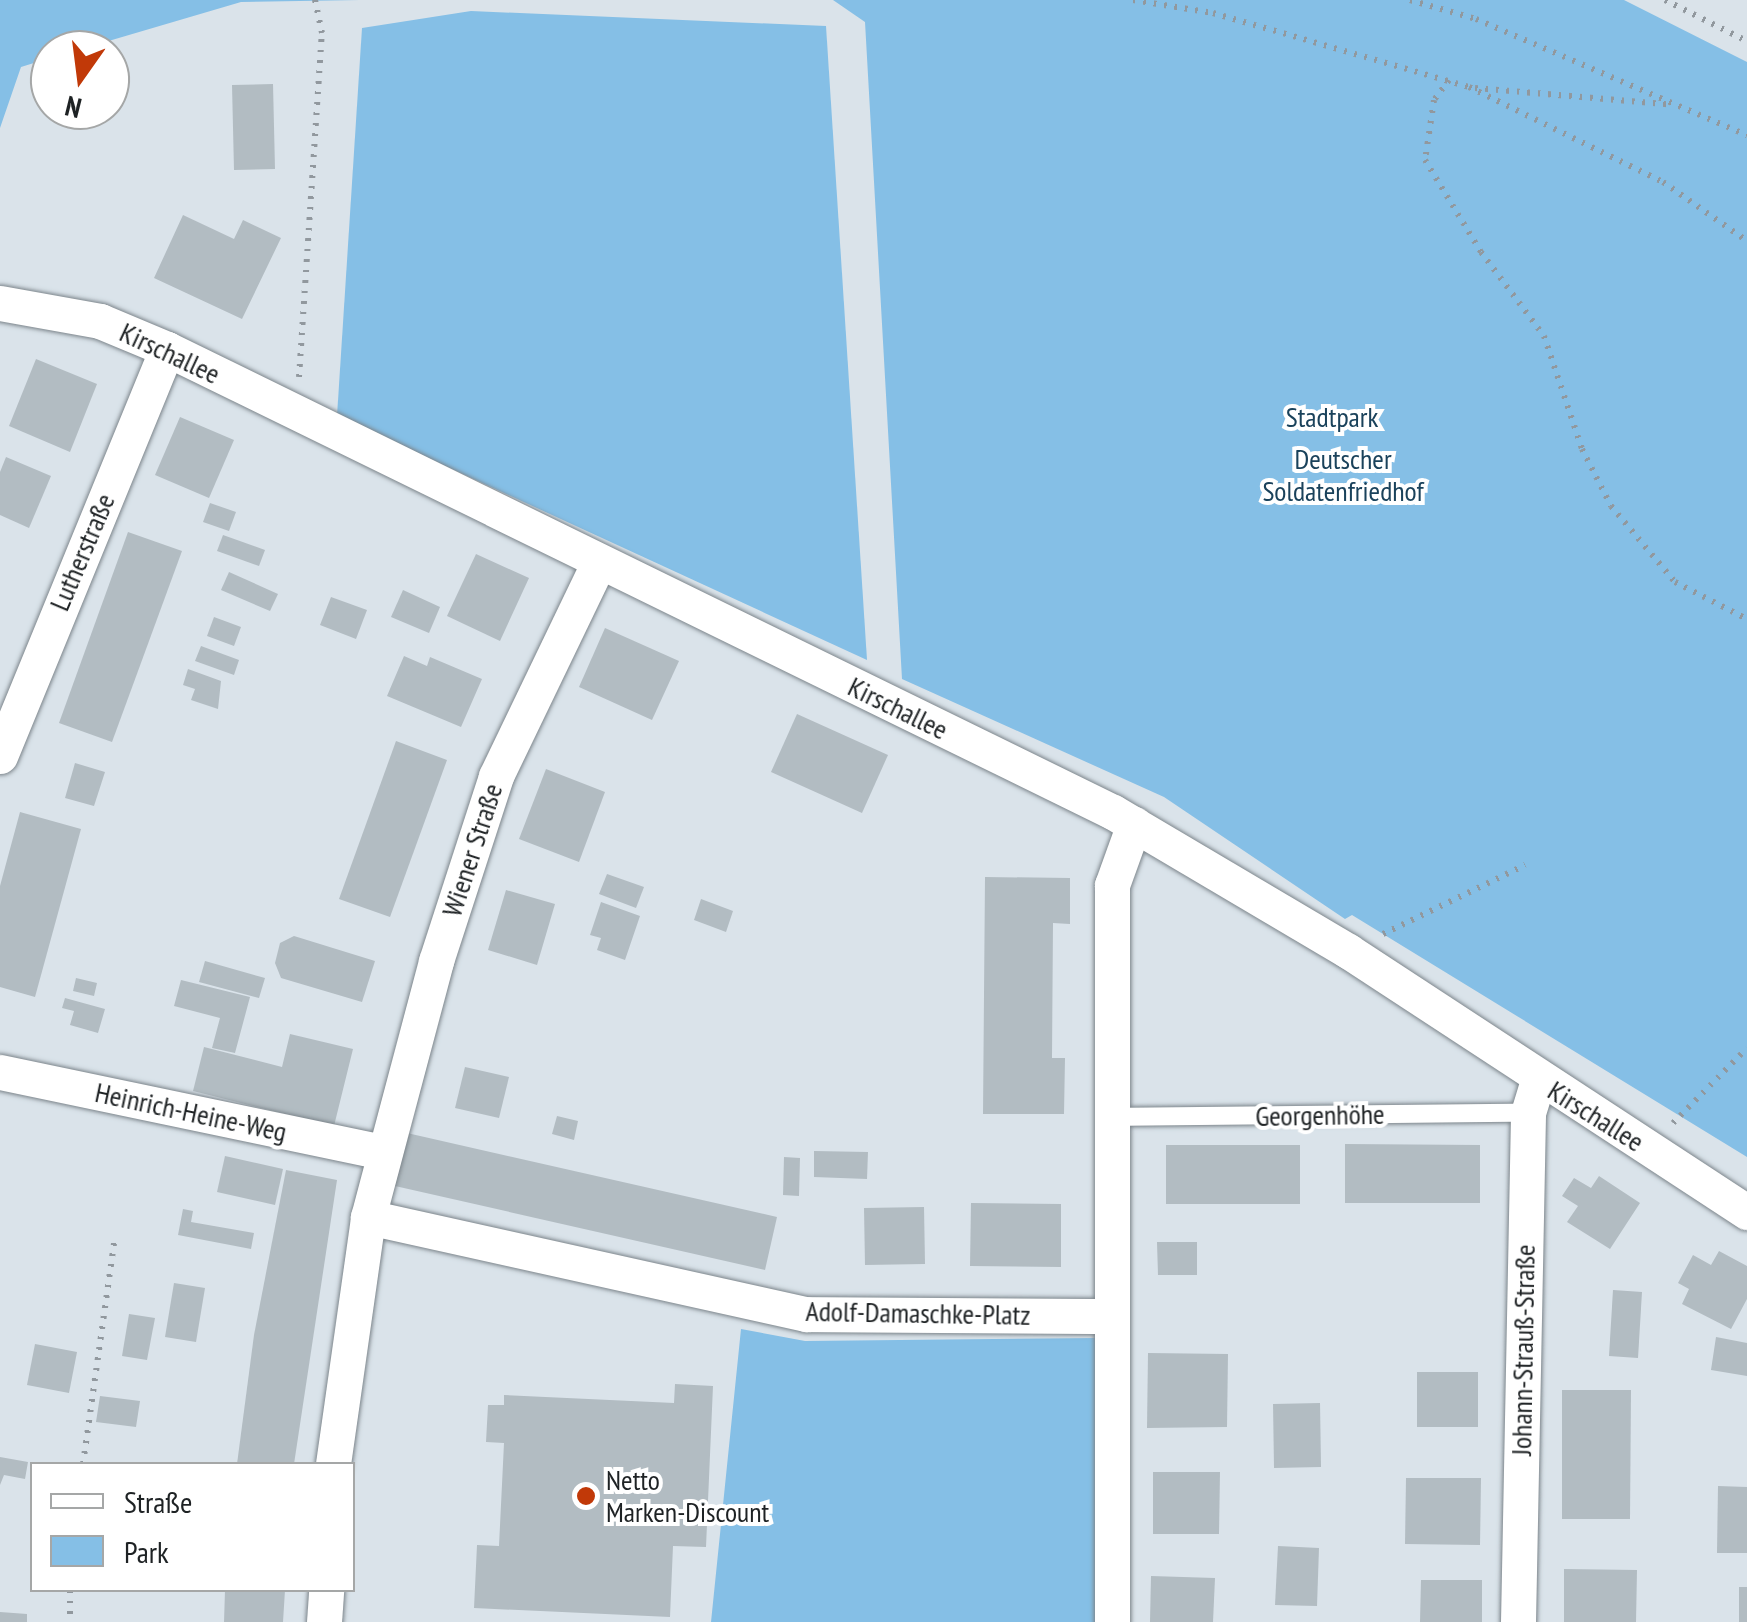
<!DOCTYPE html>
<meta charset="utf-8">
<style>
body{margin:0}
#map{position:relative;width:1747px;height:1622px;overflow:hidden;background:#dae3ea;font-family:"PT Sans Narrow",sans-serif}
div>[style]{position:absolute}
.green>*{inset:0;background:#85bfe6}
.building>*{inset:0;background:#b2bcc2}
.path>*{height:6px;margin-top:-3px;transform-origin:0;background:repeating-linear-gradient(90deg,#91989e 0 2.5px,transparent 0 10.5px)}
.roads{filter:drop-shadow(0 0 2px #7c858b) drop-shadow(0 0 2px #7c858b)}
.lane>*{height:18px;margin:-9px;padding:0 9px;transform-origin:9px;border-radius:9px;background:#fff}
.street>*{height:35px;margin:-17.5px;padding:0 17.5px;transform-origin:17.5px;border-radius:17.5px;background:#fff}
.dots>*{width:28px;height:28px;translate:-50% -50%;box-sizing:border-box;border:5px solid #fff;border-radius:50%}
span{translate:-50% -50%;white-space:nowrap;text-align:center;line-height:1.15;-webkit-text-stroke:8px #fff;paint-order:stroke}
.street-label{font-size:28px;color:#1e2224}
.park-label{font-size:28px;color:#1a425b}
.poi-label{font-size:28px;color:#1e2224}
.left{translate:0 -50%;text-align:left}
.legend{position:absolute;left:30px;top:1462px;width:325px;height:130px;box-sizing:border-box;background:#fff;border:2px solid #a5a7a7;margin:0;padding:12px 18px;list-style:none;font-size:30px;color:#1e2224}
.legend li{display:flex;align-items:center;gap:20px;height:50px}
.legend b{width:50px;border:2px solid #a5a7a7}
.north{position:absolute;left:30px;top:30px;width:100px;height:100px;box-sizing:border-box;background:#fff;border:2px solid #a5a7a7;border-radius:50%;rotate:194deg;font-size:28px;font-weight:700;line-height:40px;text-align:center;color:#1e2224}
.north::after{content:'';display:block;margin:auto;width:35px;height:45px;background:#c13908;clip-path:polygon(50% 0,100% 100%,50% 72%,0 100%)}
</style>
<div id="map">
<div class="green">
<div style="clip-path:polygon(0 0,360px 0,241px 2px,78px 50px,50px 50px,50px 58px,21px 67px,0 128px)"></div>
<div style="clip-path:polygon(833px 0,1624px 0,1747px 62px,1747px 1157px,1352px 915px,1345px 919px,1164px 797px,902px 679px,865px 22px)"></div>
<div style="clip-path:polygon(471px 11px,826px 26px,867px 660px,337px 416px,362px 28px)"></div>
<div style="clip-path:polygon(741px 1329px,805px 1341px,1099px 1338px,1097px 1622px,711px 1622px)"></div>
</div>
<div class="building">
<div style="clip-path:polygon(273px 84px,275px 169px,234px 170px,232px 85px)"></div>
<div style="clip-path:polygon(183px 215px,234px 239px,243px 220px,281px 238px,242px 319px,154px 278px)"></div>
<div style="clip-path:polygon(36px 359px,97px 384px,70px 452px,9px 426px)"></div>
<div style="clip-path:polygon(180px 417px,234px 440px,209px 498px,155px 475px)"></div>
<div style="clip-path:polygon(6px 457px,51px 476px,29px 528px,0 515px,0 472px)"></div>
<div style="clip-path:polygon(210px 503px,236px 512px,229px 531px,203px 522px)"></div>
<div style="clip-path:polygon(128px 532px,182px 551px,112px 742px,59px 723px)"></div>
<div style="clip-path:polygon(223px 535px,265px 550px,259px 566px,217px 551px)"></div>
<div style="clip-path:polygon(476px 554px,529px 578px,500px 641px,447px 616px)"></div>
<div style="clip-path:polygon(229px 572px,278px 594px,270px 611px,221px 590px)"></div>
<div style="clip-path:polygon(403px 590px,440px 607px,429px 633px,391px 617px)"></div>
<div style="clip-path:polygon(331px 597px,367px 610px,356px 639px,320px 625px)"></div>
<div style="clip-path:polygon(214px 617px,241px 627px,234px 646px,207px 636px)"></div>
<div style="clip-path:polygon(605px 628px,679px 661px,652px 720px,579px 687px)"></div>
<div style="clip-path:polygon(201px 646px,239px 660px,234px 675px,195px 661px)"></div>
<div style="clip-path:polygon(404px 656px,427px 666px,430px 657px,482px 679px,461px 727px,387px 696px)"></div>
<div style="clip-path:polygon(188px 669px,221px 681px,218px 709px,191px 700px,195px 689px,183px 685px)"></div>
<div style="clip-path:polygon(797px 714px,888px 755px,862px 813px,771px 772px)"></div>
<div style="clip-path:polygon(396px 741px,447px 760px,390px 917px,339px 899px)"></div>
<div style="clip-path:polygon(75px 763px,105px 772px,94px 806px,65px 798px)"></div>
<div style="clip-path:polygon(546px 769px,605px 792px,579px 862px,519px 839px)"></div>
<div style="clip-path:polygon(20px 812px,81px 829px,35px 997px,0 987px,0 886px)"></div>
<div style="clip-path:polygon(607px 874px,644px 887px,636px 908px,599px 894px)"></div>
<div style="clip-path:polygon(985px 877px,1070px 878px,1070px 924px,1053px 923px,1052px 1058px,1065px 1058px,1064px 1114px,983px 1114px)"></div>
<div style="clip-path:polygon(506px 890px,555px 904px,537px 965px,488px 950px)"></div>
<div style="clip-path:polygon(701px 899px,733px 911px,726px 932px,694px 920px)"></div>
<div style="clip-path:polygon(601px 902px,640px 916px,625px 960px,597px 950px,601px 938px,590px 935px)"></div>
<div style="clip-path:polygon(294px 936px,375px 961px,362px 1002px,281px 978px,275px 963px,280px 943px)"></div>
<div style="clip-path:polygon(205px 961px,265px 978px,259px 998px,199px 982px)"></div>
<div style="clip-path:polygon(76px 978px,97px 983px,94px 996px,73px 991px)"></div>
<div style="clip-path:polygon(181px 980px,250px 997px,235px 1053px,212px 1048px,220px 1018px,174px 1006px)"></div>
<div style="clip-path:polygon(65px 998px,105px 1009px,98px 1033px,70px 1025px,74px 1011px,62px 1008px)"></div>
<div style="clip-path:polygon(290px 1034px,353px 1049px,334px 1126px,193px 1091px,204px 1047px,282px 1067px)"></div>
<div style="clip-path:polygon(465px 1067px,509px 1077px,499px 1118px,455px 1108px)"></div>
<div style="clip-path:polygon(557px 1116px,578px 1121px,574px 1140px,552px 1134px)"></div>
<div style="clip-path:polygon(407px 1133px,777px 1217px,765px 1270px,395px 1186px)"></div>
<div style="clip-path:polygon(1345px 1144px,1480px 1145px,1480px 1203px,1345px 1203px)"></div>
<div style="clip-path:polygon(1166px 1145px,1300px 1145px,1300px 1204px,1166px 1204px)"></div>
<div style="clip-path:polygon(814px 1151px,868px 1152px,867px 1179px,814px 1177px)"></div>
<div style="clip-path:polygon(225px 1156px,283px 1169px,275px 1205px,217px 1192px)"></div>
<div style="clip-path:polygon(784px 1157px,800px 1158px,799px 1196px,783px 1195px)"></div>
<div style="clip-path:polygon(286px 1170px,337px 1180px,294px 1464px,237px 1464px,254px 1335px)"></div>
<div style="clip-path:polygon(1599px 1176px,1640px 1203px,1610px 1249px,1567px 1222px,1578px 1206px,1562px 1196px,1574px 1178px,1591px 1188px)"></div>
<div style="clip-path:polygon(971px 1203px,1061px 1204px,1061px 1267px,970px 1266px)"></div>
<div style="clip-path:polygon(924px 1207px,925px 1264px,865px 1265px,864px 1208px)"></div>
<div style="clip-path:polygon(183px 1209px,193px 1211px,191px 1222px,254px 1233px,251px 1249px,178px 1235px)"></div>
<div style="clip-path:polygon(1157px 1242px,1197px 1242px,1197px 1275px,1158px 1275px)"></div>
<div style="clip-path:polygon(1719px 1251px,1747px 1266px,1747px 1299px,1731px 1329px,1682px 1304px,1689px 1289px,1678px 1283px,1693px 1255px,1711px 1265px)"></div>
<div style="clip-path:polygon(174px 1283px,205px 1288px,196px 1342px,165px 1337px)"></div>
<div style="clip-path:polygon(1613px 1290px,1642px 1292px,1638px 1358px,1609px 1356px)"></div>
<div style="clip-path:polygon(129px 1314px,155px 1318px,147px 1360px,122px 1356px)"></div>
<div style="clip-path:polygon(1716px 1337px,1747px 1343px,1747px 1376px,1711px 1370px)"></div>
<div style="clip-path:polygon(35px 1344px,77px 1352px,69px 1393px,27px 1385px)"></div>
<div style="clip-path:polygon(1148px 1353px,1228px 1354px,1227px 1427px,1147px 1428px)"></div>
<div style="clip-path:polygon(1417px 1372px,1478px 1372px,1478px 1427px,1417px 1427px)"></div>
<div style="clip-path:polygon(675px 1384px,713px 1386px,706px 1547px,673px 1546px,670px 1617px,474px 1608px,477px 1545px,499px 1546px,504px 1443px,486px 1442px,488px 1405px,504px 1405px,504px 1395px,674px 1403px)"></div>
<div style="clip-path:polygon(1562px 1390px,1631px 1390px,1630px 1519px,1562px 1519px)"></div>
<div style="clip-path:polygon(100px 1396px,140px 1401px,136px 1427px,96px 1422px)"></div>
<div style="clip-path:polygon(1320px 1403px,1321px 1467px,1274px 1468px,1273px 1404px)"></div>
<div style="clip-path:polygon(0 1457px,28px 1462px,25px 1479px,4px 1475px,0 1485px)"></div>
<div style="clip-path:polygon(1153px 1472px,1220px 1472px,1219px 1534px,1153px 1534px)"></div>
<div style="clip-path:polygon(1406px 1478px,1481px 1478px,1480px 1545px,1405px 1544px)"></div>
<div style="clip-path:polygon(1718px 1486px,1747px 1487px,1747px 1553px,1717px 1553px)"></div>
<div style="clip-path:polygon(1278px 1546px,1319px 1548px,1317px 1606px,1275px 1605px)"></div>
<div style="clip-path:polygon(1564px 1569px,1637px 1570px,1636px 1622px,1564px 1622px)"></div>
<div style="clip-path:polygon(1151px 1576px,1215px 1578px,1213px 1622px,1150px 1622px)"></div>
<div style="clip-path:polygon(1421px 1580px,1482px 1580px,1482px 1622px,1420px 1622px)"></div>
<div style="clip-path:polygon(1739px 1587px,1747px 1587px,1747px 1622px,1739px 1622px)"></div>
<div style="clip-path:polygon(225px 1590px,285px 1590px,283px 1622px,224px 1622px)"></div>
<div style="clip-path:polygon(0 1612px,27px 1614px,27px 1622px,0 1622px)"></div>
</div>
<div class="path">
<div style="left:1133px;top:0;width:81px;rotate:9.2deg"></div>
<div style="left:1213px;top:13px;width:266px;rotate:16.1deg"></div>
<div style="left:1469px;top:87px;width:216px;rotate:26.1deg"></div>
<div style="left:1663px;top:182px;width:103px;rotate:35.1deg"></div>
<div style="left:1410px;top:0;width:69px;rotate:16.1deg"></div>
<div style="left:1476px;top:19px;width:295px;rotate:23.2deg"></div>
<div style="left:1665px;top:0;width:92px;rotate:26.6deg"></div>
<div style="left:1449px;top:80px;width:25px;rotate:127deg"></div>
<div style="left:1434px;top:100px;width:61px;rotate:98.5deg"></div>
<div style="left:1425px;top:160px;width:108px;rotate:58.7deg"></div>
<div style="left:1481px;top:252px;width:105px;rotate:53.1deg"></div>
<div style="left:1544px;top:336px;width:119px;rotate:71.4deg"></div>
<div style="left:1582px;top:449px;width:64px;rotate:63deg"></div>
<div style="left:1611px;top:506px;width:99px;rotate:49.9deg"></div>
<div style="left:1675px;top:582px;width:81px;rotate:27.2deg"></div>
<div style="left:1475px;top:88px;width:193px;rotate:4.8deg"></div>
<div style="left:299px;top:377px;width:345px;rotate:-86.2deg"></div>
<div style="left:322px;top:33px;width:34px;rotate:-102deg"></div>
<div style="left:1383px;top:934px;width:158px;rotate:-25.9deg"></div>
<div style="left:1673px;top:1123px;width:105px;rotate:-45.4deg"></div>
<div style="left:83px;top:1464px;width:229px;rotate:-82deg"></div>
<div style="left:70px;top:1590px;width:32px;rotate:90deg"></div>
</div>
<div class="roads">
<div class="lane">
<div style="left:1112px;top:1117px;width:416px;rotate:-0.6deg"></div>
</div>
<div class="street">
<div style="left:0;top:303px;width:102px;rotate:10.2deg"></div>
<div style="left:100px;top:321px;width:73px;rotate:22.7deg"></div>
<div style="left:167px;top:349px;width:1053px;rotate:26.08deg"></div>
<div style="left:1113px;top:812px;width:273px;rotate:30.6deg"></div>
<div style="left:1348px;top:951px;width:477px;rotate:33.2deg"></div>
<div style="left:0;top:756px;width:440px;rotate:-67.7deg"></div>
<div style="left:0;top:1072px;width:390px;rotate:11.8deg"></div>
<div style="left:368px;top:1217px;width:449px;rotate:12.5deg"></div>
<div style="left:806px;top:1314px;width:305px;rotate:0.4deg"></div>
<div style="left:333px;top:1464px;width:249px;rotate:-81.9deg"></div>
<div style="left:368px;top:1217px;width:265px;rotate:-75.1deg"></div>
<div style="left:436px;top:961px;width:194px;rotate:-72deg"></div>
<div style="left:496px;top:776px;width:237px;rotate:-64.3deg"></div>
<div style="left:324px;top:1622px;width:32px;rotate:-86deg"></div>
<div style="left:1112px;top:1622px;width:737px;rotate:-90deg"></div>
<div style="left:1112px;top:885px;width:65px;rotate:-70.2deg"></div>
<div style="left:1518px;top:1622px;width:509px;rotate:-88.87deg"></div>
<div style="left:1528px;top:1113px;width:34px;rotate:-73deg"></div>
</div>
</div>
<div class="dots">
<div style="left:586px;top:1496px;background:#c13908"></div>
</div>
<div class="street-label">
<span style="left:170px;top:353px;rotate:25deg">Kirschallee</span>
<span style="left:82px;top:552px;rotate:-67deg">Lutherstraße</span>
<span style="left:898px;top:708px;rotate:26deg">Kirschallee</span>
<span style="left:472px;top:850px;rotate:-72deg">Wiener Straße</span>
<span style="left:191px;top:1112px;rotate:12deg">Heinrich-Heine-Weg</span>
<span style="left:1320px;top:1115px;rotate:-1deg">Georgenhöhe</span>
<span style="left:1596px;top:1116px;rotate:32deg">Kirschallee</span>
<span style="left:918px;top:1313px;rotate:1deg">Adolf-Damaschke-Platz</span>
<span style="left:1523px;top:1350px;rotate:-89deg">Johann-Strauß-Straße</span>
</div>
<div class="park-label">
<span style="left:1332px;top:417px">Stadtpark</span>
<span style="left:1343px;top:475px">Deutscher<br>Soldatenfriedhof</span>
</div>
<div class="poi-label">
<span class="left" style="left:606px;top:1496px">Netto<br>Marken-Discount</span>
</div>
<ul class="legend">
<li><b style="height:12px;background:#fff"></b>Straße</li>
<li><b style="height:28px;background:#85bfe6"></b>Park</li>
</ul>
<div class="north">N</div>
</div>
